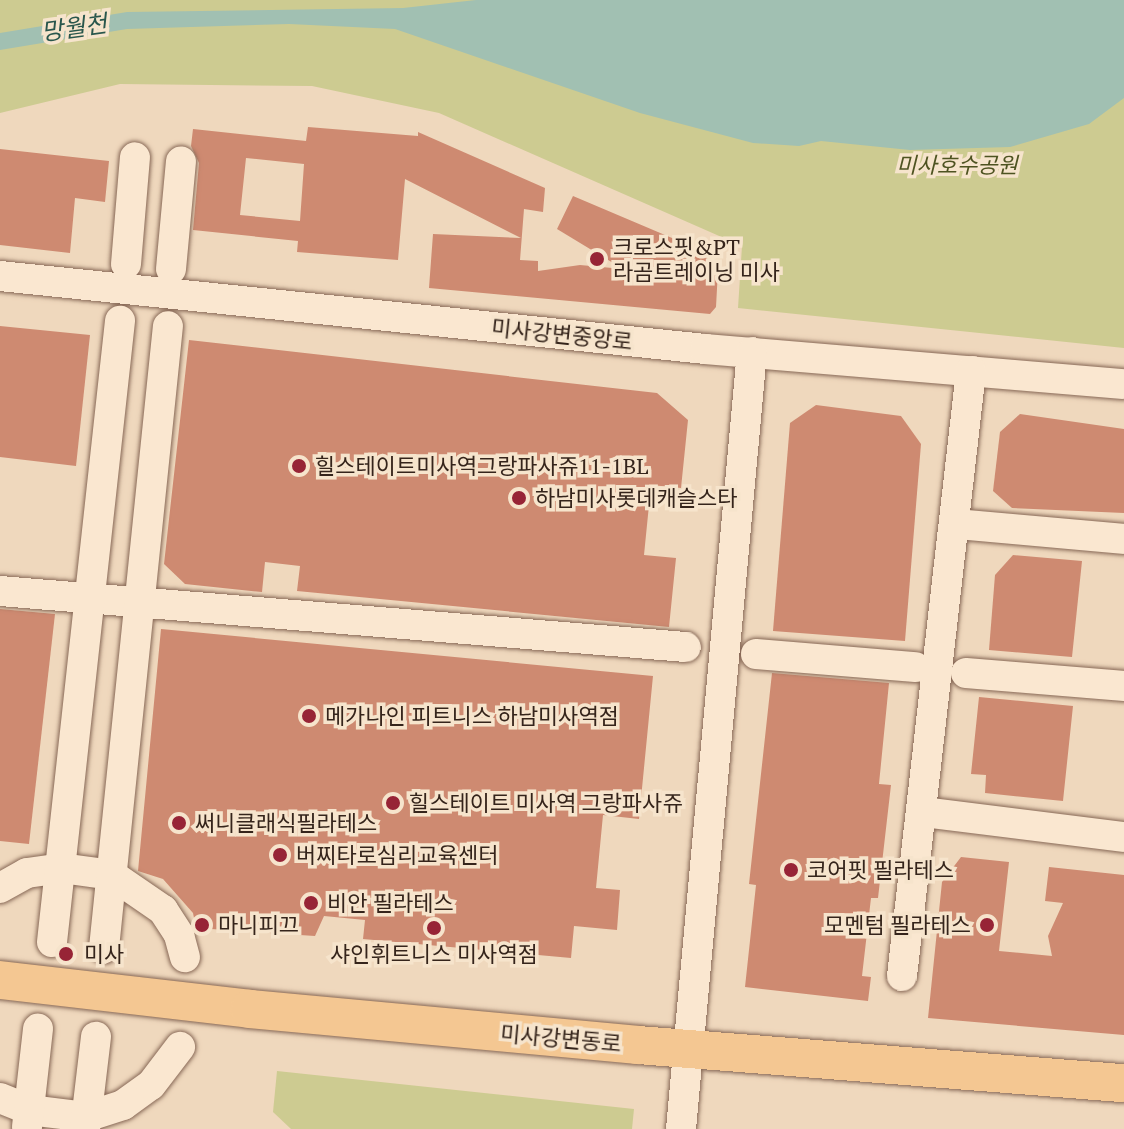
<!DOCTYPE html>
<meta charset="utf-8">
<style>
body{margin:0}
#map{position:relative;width:1124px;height:1129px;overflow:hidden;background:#efd8bd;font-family:"PT Serif","Noto Sans KR",serif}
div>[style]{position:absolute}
.green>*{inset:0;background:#cdcb91}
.water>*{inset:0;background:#a1c0b2}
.building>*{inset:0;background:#ce8a71}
.roads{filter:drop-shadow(0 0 2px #876856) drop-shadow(0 0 2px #876856)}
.minor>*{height:30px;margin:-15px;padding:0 15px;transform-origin:15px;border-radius:15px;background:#fae7d0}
.major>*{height:38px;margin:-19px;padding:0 19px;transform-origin:19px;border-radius:19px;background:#f4c792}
.dots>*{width:22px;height:22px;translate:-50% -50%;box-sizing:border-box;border:4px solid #f6e4cc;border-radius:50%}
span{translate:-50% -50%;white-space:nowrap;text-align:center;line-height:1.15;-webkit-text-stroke:7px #f6e4cc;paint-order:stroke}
.park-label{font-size:22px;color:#4e5321;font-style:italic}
.poi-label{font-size:22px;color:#35241b}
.left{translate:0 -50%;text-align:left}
.right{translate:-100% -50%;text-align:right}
.street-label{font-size:22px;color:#35241b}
.water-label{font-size:24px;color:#29564c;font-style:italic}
</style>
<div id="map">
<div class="green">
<div style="clip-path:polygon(0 0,1124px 0,1124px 348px,738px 308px,742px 246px,439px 113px,312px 86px,120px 84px,0 113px)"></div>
<div style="clip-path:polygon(277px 1071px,634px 1109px,632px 1129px,291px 1129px,273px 1112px)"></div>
</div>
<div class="water">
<div style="clip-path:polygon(476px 0,1124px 0,1124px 98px,1089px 124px,1010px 147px,910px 150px,821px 141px,799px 146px,753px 143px,640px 113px,395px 29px,289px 24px,127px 29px,0 50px,0 33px,127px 12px,403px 8px)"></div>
</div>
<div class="building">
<div style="clip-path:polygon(evenodd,308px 127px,418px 136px,418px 132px,545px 188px,543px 212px,524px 209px,520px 260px,538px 261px,538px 271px,580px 265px,623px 269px,557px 229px,573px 196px,698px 249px,718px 270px,716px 307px,710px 314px,429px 288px,433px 234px,521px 238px,405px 179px,398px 260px,297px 252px,298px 241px,193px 230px,199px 163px,191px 146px,193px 129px,306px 141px,308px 127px,246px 158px,304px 164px,300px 221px,240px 215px,246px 158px)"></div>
<div style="clip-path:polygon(0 149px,109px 161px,105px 202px,75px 198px,70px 253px,0 245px)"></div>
<div style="clip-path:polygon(0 326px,90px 335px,76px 466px,0 457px)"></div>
<div style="clip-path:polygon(189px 340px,657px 393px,688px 420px,681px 488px,651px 485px,644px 555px,676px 558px,669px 627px,297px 591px,300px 566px,265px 562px,262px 592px,185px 584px,164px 564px)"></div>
<div style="clip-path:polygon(816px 405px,901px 416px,921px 444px,905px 641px,773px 631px,790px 423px)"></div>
<div style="clip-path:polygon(1020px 414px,1124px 429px,1124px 513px,1012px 508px,993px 491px,1000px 432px)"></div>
<div style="clip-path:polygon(1013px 555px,1082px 561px,1072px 657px,989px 650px,995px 575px)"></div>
<div style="clip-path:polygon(0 609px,55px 614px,29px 844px,0 841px)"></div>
<div style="clip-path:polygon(161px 629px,653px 676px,639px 819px,603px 815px,596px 888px,620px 890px,617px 930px,574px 926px,571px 958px,363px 939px,365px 920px,324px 916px,315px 936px,196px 928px,193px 913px,163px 879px,138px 871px)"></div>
<div style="clip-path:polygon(772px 673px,889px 683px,879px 784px,891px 785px,878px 898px,871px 898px,862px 976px,871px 977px,868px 1001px,745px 987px,756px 885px,749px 884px)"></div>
<div style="clip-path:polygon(979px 697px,1073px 706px,1063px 801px,985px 793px,986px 775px,971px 774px)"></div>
<div style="clip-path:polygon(961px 857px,1009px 862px,999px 951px,1052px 956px,1048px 936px,1063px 903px,1045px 901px,1049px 867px,1124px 875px,1124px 1035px,928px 1018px,942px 882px)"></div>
</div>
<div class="roads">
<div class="minor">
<div style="left:126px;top:264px;width:107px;rotate:-85.2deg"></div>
<div style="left:171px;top:269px;width:108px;rotate:-84.7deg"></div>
<div style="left:0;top:276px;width:709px;rotate:5.91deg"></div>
<div style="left:705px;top:349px;width:420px;rotate:4.8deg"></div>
<div style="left:956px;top:524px;width:169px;rotate:5.1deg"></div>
<div style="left:0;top:591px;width:688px;rotate:4.67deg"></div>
<div style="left:756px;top:654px;width:160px;rotate:4.7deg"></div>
<div style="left:966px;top:673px;width:159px;rotate:4.7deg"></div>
<div style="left:923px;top:812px;width:203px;rotate:7.1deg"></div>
<div style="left:0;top:888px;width:31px;rotate:-29deg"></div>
<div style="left:27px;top:873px;width:34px;rotate:-8deg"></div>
<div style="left:61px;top:868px;width:51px;rotate:7.8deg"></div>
<div style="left:112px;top:875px;width:62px;rotate:34.5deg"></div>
<div style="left:163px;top:910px;width:30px;rotate:57deg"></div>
<div style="left:179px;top:935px;width:23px;rotate:75deg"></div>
<div style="left:52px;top:942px;width:625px;rotate:-83.75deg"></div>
<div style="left:104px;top:948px;width:625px;rotate:-84.13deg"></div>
<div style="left:902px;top:976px;width:609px;rotate:-83.49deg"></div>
<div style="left:0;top:1098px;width:31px;rotate:22deg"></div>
<div style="left:29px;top:1110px;width:57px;rotate:7deg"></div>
<div style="left:86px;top:1117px;width:39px;rotate:-18deg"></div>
<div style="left:123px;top:1105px;width:34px;rotate:-36deg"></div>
<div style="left:151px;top:1085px;width:48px;rotate:-52.7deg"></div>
<div style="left:27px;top:1127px;width:99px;rotate:-83.6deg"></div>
<div style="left:85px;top:1129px;width:93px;rotate:-83.2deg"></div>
<div style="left:681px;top:1129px;width:780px;rotate:-84.78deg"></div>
</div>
<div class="major">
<div style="left:0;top:980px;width:252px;rotate:6.6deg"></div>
<div style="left:250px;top:1009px;width:390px;rotate:5.3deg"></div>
<div style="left:638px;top:1045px;width:487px;rotate:4.5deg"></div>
</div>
</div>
<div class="dots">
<div style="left:597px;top:259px;background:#972436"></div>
<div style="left:299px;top:466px;background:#972436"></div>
<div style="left:519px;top:498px;background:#972436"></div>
<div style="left:309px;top:716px;background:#972436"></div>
<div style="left:393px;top:803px;background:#972436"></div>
<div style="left:179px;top:823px;background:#972436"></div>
<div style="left:280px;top:855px;background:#972436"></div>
<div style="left:791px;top:870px;background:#972436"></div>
<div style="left:311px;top:903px;background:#972436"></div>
<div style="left:202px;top:925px;background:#972436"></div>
<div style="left:987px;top:925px;background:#972436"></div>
<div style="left:434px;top:928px;background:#972436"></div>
<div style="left:66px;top:954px;background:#972436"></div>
</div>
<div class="park-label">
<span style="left:957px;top:165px">미사호수공원</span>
</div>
<div class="poi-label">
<span class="left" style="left:613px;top:259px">크로스핏&amp;PT<br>라곰트레이닝 미사</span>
<span class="left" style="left:315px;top:466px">힐스테이트미사역그랑파사쥬11-1BL</span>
<span class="left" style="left:535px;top:498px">하남미사롯데캐슬스타</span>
<span class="left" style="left:325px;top:716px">메가나인 피트니스 하남미사역점</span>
<span class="left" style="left:409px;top:803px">힐스테이트 미사역 그랑파사쥬</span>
<span class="left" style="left:195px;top:823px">써니클래식필라테스</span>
<span class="left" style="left:296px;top:855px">버찌타로심리교육센터</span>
<span class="left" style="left:807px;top:870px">코어핏 필라테스</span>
<span class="left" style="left:327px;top:903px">비안 필라테스</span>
<span class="left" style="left:218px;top:925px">마니피끄</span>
<span class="right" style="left:971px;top:925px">모멘텀 필라테스</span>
<span class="left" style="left:84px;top:954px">미사</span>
<span style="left:434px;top:954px">샤인휘트니스 미사역점</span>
</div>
<div class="street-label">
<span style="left:562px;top:334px;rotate:6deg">미사강변중앙로</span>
<span style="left:561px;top:1038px;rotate:5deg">미사강변동로</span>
</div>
<div class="water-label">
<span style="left:74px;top:28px;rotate:-8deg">망월천</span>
</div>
</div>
